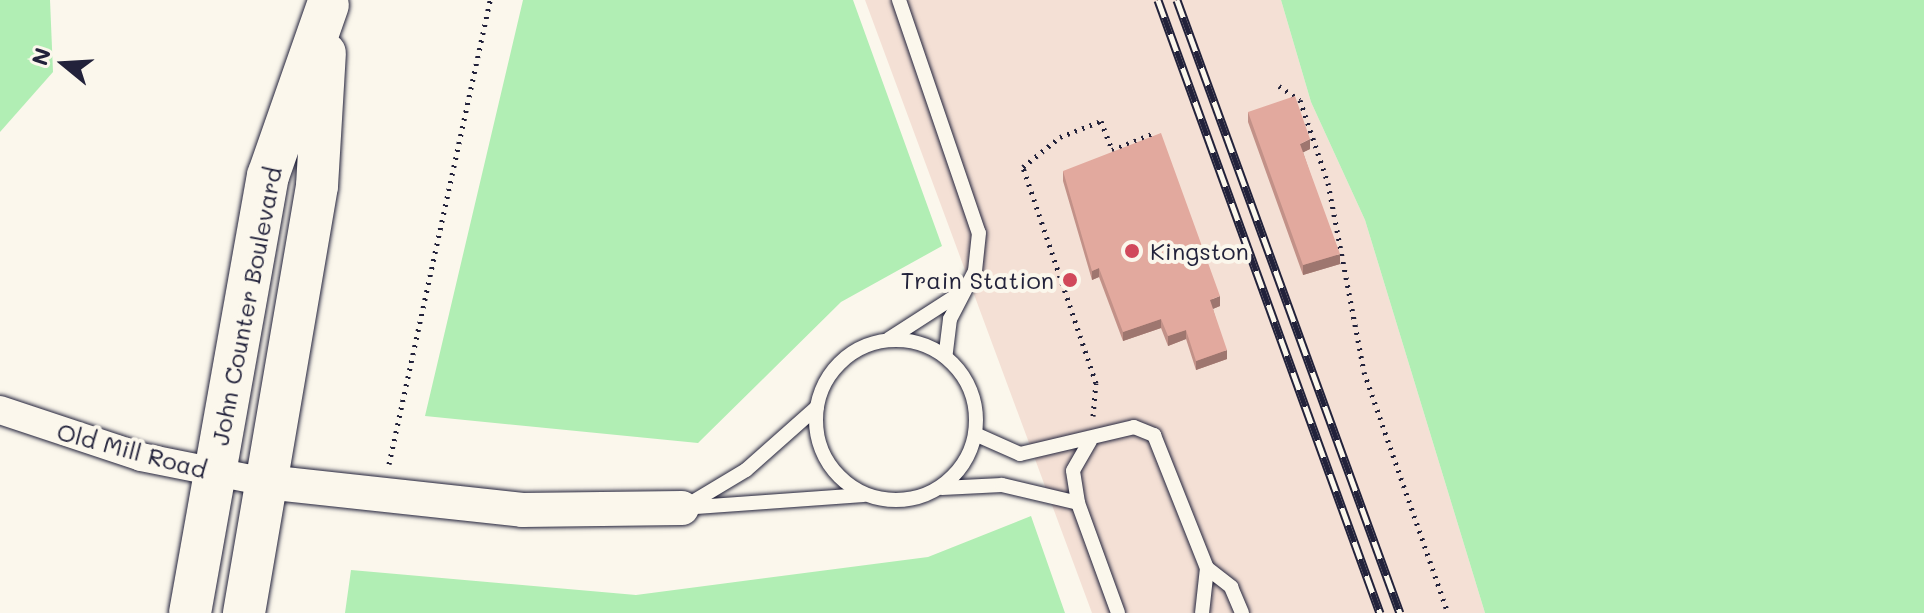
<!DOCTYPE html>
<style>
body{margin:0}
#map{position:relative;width:1924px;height:613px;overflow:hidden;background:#fbf7ec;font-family:Mali,sans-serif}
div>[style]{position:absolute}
.built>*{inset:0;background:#f4e0d5}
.green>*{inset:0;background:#b1eeb4}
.path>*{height:5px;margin-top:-2.5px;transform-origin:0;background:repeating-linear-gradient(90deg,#22223b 0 2px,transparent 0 8px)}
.roads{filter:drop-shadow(0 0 2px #22223b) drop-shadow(0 0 2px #22223b)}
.service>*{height:14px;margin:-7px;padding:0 7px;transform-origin:7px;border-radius:7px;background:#fbf7ec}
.service>.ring{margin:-7px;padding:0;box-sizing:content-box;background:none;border:14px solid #fbf7ec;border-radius:50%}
.minor>*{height:28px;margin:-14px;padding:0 14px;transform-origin:14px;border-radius:14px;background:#fbf7ec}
.tertiary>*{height:34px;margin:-17px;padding:0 17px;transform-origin:17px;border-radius:17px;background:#fbf7ec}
.primary>*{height:42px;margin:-21px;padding:0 21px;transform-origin:21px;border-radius:21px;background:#fbf7ec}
.rail>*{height:9px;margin-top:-4.5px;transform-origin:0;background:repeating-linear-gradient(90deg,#fbf7ec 0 18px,#22223b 0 36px);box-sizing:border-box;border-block:2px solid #22223b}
.wall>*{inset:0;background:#c29188}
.shaded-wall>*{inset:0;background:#9e766f}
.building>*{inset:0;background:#e2a99e}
.dots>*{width:22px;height:22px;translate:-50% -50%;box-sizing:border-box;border:4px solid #fbf7ec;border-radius:50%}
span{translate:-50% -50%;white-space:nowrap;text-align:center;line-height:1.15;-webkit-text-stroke:8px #fbf7ec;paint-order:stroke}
.poi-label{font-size:24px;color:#22223b}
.left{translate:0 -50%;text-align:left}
.right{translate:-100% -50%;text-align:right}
.street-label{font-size:24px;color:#22223b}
.north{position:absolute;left:24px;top:24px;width:80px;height:80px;-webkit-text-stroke:6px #fbf7ec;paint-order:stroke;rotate:288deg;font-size:22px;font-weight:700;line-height:32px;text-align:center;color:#22223b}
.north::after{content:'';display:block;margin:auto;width:28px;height:36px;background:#22223b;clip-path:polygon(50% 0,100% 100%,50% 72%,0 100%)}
</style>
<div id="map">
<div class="built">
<div style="clip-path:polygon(865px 0,1281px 0,1311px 102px,1365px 220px,1485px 613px,1092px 613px)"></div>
</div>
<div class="green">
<div style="clip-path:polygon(0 0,50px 0,53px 72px,0 132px)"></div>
<div style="clip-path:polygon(523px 0,853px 0,942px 246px,841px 302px,698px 443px,425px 416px)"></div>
<div style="clip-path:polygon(1281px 0,1924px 0,1924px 613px,1485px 613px,1365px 220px,1311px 102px)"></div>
<div style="clip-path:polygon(1031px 516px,1065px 613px,345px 613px,351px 570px,636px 595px,928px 557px)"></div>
</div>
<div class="path">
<div style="left:1279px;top:86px;width:25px;rotate:34deg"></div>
<div style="left:1300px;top:100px;width:88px;rotate:71.4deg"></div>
<div style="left:1328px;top:183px;width:192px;rotate:79.2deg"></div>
<div style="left:1364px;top:372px;width:255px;rotate:70.8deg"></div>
<div style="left:1093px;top:416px;width:33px;rotate:-85deg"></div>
<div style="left:1096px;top:383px;width:228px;rotate:-108.7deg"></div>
<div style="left:1023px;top:167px;width:48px;rotate:-39deg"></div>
<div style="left:1060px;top:137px;width:44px;rotate:-21.3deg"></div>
<div style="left:1101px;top:121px;width:31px;rotate:69deg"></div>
<div style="left:1112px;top:150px;width:43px;rotate:-21.8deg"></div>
<div style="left:389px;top:464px;width:475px;rotate:-77.7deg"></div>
</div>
<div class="roads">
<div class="service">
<div style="left:899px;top:0;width:246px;rotate:71.1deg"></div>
<div style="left:979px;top:233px;width:38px;rotate:96deg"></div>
<div style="left:975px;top:271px;width:54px;rotate:117.5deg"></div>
<div style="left:950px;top:319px;width:38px;rotate:97deg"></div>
<div style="left:889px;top:339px;width:87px;rotate:-32.8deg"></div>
<div class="ring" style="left:816px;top:340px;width:146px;height:146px"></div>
<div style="left:975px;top:434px;width:49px;rotate:24deg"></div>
<div style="left:1020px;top:454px;width:117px;rotate:-13.3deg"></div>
<div style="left:1134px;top:427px;width:22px;rotate:22deg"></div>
<div style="left:1154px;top:435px;width:143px;rotate:68.3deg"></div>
<div style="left:1207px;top:568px;width:45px;rotate:96.3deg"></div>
<div style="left:1090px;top:441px;width:34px;rotate:120deg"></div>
<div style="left:1073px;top:471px;width:32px;rotate:81deg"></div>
<div style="left:1078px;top:503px;width:117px;rotate:70deg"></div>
<div style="left:942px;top:488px;width:60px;rotate:-2.9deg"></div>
<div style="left:1002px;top:485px;width:78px;rotate:13.3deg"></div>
<div style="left:686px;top:506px;width:70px;rotate:-31deg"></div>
<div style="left:746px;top:470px;width:95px;rotate:-41.6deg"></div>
<div style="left:682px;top:508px;width:182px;rotate:-4.1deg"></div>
<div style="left:1207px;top:568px;width:31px;rotate:38deg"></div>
<div style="left:1231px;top:587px;width:28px;rotate:67deg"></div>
</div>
<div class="minor">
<div style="left:0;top:410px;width:149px;rotate:18.4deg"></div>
<div style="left:141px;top:457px;width:127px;rotate:11.3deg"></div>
</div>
<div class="tertiary">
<div style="left:266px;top:482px;width:258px;rotate:6.2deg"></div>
<div style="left:522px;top:510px;width:160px;rotate:-0.7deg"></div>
</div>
<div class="primary">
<div style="left:190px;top:613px;width:444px;rotate:-79.9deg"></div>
<div style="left:268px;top:176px;width:181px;rotate:-70.7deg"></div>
<div style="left:244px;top:613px;width:433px;rotate:-80.3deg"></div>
<div style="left:317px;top:186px;width:133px;rotate:-86.6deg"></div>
</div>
</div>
<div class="rail">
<div style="left:1158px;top:0;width:652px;rotate:70.09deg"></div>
<div style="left:1177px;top:0;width:652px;rotate:70.01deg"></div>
</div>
<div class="wall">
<div style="clip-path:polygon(1248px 112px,1310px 149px,1303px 152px,1340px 264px,1303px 275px,1248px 122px)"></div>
<div style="clip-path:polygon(1063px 171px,1220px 306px,1213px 309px,1227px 359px,1196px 370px,1186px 339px,1168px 346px,1161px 328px,1123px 341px,1099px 277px,1092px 280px,1063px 181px)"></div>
</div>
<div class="shaded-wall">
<div style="clip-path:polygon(1310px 139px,1310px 149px,1300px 154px,1300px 144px)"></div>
<div style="clip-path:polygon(1340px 254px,1340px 264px,1303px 275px,1303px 265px)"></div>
<div style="clip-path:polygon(1099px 268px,1099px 277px,1092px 280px,1092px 271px)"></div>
<div style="clip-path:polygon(1220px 296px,1220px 306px,1210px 310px,1210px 300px)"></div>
<div style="clip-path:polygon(1161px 319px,1161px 328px,1123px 341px,1123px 332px)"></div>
<div style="clip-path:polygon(1186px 330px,1186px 339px,1168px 346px,1168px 336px)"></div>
<div style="clip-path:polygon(1227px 350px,1227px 359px,1196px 370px,1196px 361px)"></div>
</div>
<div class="building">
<div style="clip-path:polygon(1295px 96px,1310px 139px,1300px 144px,1340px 254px,1303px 265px,1248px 112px)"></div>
<div style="clip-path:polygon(1161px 133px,1220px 296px,1210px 300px,1227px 350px,1196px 361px,1186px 330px,1168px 336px,1161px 319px,1123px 332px,1099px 268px,1092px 271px,1063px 171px)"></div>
</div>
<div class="dots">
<div style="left:1132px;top:251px;background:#d1495b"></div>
<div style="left:1070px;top:280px;background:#d1495b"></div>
</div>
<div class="poi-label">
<span class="left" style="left:1150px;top:251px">Kingston</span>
<span class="right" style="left:1054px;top:280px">Train Station</span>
</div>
<div class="street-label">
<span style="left:246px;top:306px;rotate:-79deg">John Counter Boulevard</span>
<span style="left:132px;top:450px;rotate:15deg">Old Mill Road</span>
</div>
<div class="north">N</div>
</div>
